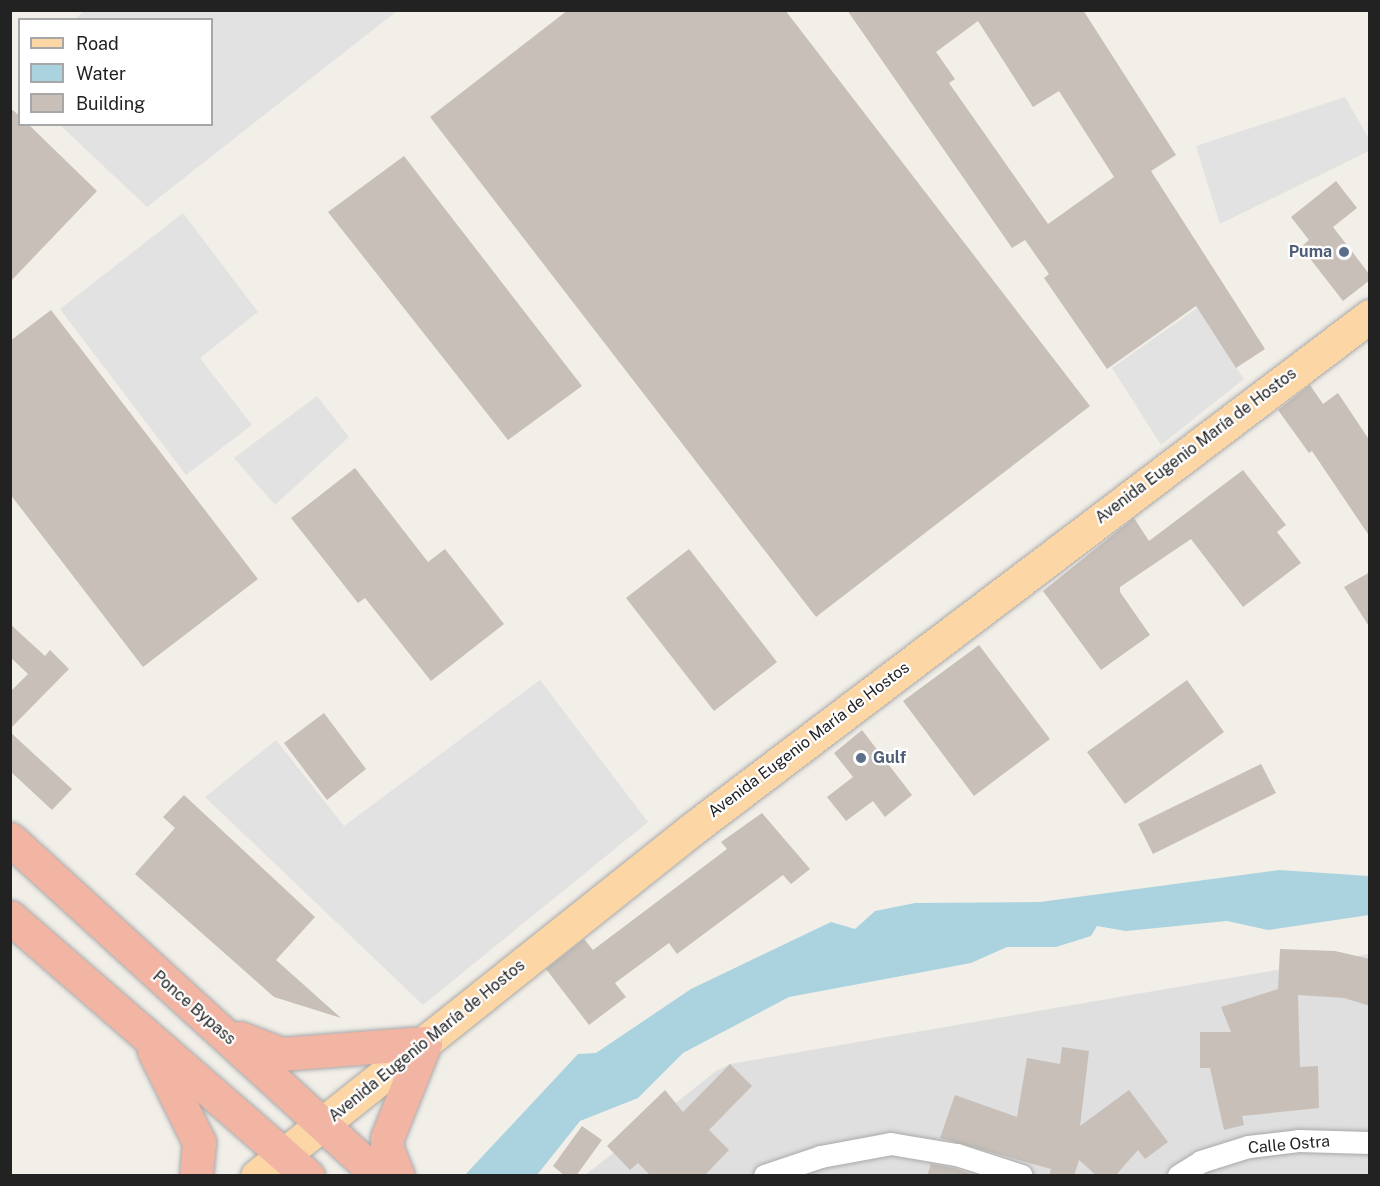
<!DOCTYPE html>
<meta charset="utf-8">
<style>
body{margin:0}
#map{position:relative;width:1380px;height:1186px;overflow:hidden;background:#f2efe9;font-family:"Public Sans",sans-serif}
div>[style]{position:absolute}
.residential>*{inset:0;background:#e0dfdf}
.parking>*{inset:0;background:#e2e2e2}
.water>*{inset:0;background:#aad3df}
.building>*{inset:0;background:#c7bfb8}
.roads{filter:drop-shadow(0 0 2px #a9a9a9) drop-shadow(0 0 2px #a9a9a9)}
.minor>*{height:22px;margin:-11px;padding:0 11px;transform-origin:11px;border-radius:11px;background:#fff}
.primary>*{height:33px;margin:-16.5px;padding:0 16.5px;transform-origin:16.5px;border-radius:16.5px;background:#fcd6a4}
.trunk>*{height:33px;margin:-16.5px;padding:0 16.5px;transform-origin:16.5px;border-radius:16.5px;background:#f2b4a3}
.dots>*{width:16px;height:16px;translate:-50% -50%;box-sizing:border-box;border:3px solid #fff;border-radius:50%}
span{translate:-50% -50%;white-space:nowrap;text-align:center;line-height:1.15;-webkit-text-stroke:4.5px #fff;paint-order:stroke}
.service-label{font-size:16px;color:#4e5e75;font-weight:700}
.right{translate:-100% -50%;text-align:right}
.left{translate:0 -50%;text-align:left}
.street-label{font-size:16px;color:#222}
.frame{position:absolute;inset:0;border:12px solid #222;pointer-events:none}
.legend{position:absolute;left:18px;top:18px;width:195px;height:108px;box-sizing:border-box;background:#fff;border:2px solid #a7a7a7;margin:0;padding:8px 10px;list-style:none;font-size:18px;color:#222}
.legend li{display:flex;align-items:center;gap:12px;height:30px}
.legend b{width:30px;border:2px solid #a7a7a7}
</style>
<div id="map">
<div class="residential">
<div style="clip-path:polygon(1369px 954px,1369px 1175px,584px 1176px,716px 1071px,730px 1064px)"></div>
</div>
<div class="parking">
<div style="clip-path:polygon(203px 10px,397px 11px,147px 207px,60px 125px,212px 124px,212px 20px,75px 19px,84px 11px)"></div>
<div style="clip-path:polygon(1345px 97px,1369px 139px,1369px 151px,1220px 224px,1196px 146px)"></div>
<div style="clip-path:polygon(183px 213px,258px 312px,200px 358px,252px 425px,186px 475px,60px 309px)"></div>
<div style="clip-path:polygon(1197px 308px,1244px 379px,1161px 445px,1112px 368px)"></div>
<div style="clip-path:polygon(317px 396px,349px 437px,275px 505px,234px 458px)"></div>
<div style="clip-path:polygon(540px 680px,648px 822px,423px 1005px,205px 797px,276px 740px,344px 826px)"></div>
</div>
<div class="water">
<div style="clip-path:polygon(1279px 870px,1369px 876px,1369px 915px,1268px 930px,1227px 921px,1126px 931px,1097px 926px,1091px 936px,1056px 947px,1007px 947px,971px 963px,789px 997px,683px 1053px,638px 1098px,580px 1121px,537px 1175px,465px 1175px,578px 1054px,596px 1053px,691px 989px,831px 922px,855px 929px,875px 911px,915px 903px,1040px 902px)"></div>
</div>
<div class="building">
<div style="clip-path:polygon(568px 10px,785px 10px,1090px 406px,816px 617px,430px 117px)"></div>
<div style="clip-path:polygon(evenodd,847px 10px,1083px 10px,1176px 155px,1151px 171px,1265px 349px,1236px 368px,1196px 306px,1107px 369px,1044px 278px,1049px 274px,1025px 240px,1012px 248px,847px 10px,978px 21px,1033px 107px,1059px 91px,1114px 177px,1048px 224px,949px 83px,955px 79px,936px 52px,978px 21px)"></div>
<div style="clip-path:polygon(10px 108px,20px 116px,20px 124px,28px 124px,97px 191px,10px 282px)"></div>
<div style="clip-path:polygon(404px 156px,582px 386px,508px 440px,328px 212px)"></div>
<div style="clip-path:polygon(1336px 181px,1357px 208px,1333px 227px,1370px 275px,1370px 280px,1343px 301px,1301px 247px,1309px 240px,1291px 217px)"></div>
<div style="clip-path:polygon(51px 310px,258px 579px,143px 667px,10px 494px,10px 341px)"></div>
<div style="clip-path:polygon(1310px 385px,1323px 404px,1338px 393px,1370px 441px,1370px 537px,1312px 451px,1309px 453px,1278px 410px)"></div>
<div style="clip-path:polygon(355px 468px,428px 562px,445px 549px,504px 624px,431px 681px,365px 598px,358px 603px,291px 518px)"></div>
<div style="clip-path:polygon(1243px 470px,1286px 525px,1277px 532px,1301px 563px,1243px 607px,1191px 539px,1120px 587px,1120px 592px,1150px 635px,1101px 670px,1043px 591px,1134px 518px,1149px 541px)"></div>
<div style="clip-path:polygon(689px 549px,777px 662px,714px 711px,626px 598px)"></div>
<div style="clip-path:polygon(1370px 572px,1370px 628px,1344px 587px)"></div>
<div style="clip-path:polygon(10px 624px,45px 656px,50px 650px,69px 669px,10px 729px,10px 692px,28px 674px,10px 657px)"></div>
<div style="clip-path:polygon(979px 645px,1050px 739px,974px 796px,903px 701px)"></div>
<div style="clip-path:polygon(1187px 680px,1224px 732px,1125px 804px,1087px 752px)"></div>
<div style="clip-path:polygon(324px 713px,366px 769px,327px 800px,284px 743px)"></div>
<div style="clip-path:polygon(862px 730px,912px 795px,885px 817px,873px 801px,846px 821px,827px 797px,853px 777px,834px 753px)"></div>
<div style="clip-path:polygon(10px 732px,72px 789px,52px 810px,10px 771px)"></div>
<div style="clip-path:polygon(1261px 764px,1276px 793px,1153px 854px,1138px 824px)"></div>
<div style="clip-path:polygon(184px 795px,315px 917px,276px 960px,341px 1018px,274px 997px,135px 874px,175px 828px,163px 817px)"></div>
<div style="clip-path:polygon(762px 813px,810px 869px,791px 884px,783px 875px,677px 954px,669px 943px,615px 983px,626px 997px,589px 1025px,546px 969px,584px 939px,593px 950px,727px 849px,721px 842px)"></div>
<div style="clip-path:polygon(1280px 949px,1335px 951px,1370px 959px,1370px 1006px,1344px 998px,1298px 995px,1300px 1067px,1318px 1066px,1319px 1108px,1242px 1116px,1244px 1125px,1224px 1130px,1210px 1068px,1200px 1068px,1200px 1032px,1231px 1032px,1221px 1007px,1278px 989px)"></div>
<div style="clip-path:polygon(1062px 1047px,1089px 1051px,1080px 1126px,1129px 1090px,1168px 1142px,1145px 1159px,1138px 1150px,1115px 1176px,1097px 1176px,1079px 1160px,1074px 1176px,1049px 1176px,1051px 1169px,940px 1138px,955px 1095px,1017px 1117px,1027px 1058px,1060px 1064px)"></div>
<div style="clip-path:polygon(730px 1064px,752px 1086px,709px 1130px,729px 1150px,704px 1176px,651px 1176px,638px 1163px,630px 1170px,607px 1146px,665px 1090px,683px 1112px)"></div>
<div style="clip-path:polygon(582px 1126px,602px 1140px,576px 1176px,565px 1176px,553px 1166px)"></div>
<div style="clip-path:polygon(931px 1164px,954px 1168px,976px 1176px,927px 1176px)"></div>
</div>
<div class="roads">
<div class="minor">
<div style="left:765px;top:1176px;width:59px;rotate:-18.7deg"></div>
<div style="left:821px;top:1157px;width:71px;rotate:-10.5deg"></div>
<div style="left:891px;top:1144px;width:67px;rotate:9.5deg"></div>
<div style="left:957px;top:1155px;width:68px;rotate:17.9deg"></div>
<div style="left:1179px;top:1176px;width:26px;rotate:-32deg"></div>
<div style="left:1201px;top:1162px;width:50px;rotate:-17.4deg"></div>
<div style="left:1249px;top:1147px;width:50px;rotate:-6.8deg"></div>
<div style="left:1299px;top:1141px;width:71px;rotate:1.6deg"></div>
</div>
<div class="primary">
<div style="left:257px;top:1176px;width:555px;rotate:-38.56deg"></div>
<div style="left:691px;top:830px;width:852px;rotate:-37.13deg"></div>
</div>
<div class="trunk">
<div style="left:10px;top:839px;width:500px;rotate:42.4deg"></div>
<div style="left:10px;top:917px;width:395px;rotate:41deg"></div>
<div style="left:240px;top:1038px;width:44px;rotate:21.3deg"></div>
<div style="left:281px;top:1054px;width:144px;rotate:-4.4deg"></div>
<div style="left:425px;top:1043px;width:102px;rotate:111.8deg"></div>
<div style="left:387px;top:1138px;width:11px;rotate:90deg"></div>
<div style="left:387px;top:1149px;width:29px;rotate:68deg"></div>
<div style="left:154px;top:1051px;width:102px;rotate:63.7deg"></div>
<div style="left:199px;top:1142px;width:34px;rotate:95deg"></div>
</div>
</div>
<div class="dots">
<div style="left:1344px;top:252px;background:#5c6f8a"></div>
<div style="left:861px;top:758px;background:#5c6f8a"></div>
</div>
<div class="service-label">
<span class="right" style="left:1332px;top:252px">Puma</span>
<span class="left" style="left:873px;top:758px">Gulf</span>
</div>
<div class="street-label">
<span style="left:1196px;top:446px;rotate:-37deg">Avenida Eugenio María de Hostos</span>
<span style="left:809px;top:740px;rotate:-37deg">Avenida Eugenio María de Hostos</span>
<span style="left:194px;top:1008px;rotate:41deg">Ponce Bypass</span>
<span style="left:427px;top:1041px;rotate:-39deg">Avenida Eugenio María de Hostos</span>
<span style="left:1289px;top:1145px;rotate:-5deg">Calle Ostra</span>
</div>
<div class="frame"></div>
<ul class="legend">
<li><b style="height:8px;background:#fcd6a4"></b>Road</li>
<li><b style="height:16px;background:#aad3df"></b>Water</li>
<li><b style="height:16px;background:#c7bfb8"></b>Building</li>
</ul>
</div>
